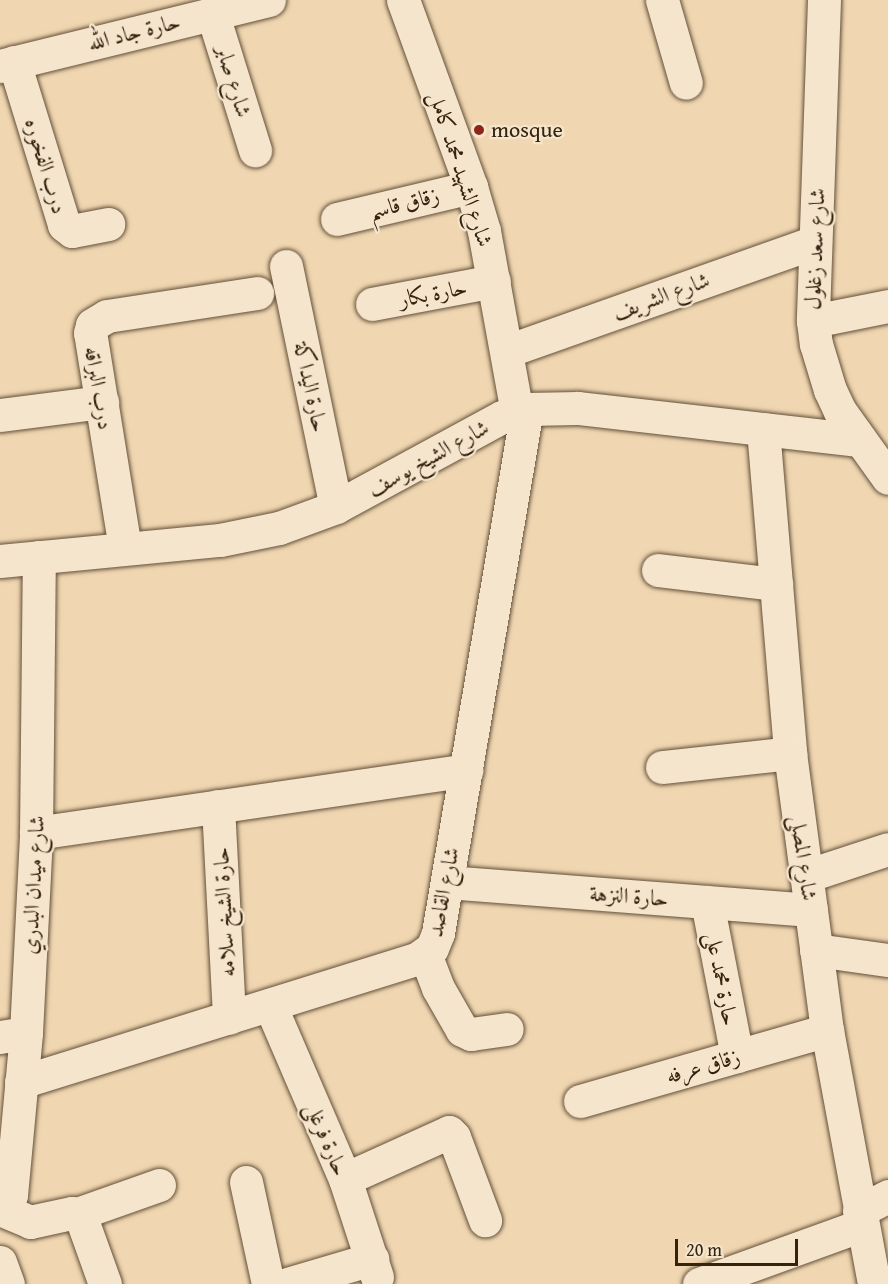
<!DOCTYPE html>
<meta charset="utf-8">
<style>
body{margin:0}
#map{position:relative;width:888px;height:1284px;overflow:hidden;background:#f0d7b2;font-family:"Gentium Book Plus",Amiri,serif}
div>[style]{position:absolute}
.roads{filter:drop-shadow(0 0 2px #645038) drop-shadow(0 0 2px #645038)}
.minor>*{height:33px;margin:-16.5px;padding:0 16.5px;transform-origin:16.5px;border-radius:16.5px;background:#f5e5cd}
.tertiary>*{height:33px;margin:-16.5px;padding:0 16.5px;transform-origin:16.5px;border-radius:16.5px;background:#f5e5cd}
.dots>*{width:16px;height:16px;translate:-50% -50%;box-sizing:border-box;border:3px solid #f5e5cd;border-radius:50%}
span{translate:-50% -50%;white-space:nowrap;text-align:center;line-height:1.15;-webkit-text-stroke:4.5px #f5e5cd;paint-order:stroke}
.street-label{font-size:22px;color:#352310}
.poi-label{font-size:22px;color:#352310}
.left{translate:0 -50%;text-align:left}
.scale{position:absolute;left:675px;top:1239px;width:123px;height:27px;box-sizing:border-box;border:3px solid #352310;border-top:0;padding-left:8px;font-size:18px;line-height:21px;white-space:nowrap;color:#352310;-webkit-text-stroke:4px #f5e5cd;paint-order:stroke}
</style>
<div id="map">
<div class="roads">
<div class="minor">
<div style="left:403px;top:0;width:199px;rotate:70deg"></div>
<div style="left:471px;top:187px;width:46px;rotate:73.5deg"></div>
<div style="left:484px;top:231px;width:184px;rotate:79.7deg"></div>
<div style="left:662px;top:0;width:86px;rotate:73.9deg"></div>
<div style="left:212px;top:12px;width:145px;rotate:72.7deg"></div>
<div style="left:14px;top:62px;width:170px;rotate:72.9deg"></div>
<div style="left:64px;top:225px;width:10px;rotate:37deg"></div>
<div style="left:72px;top:231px;width:37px;rotate:-11deg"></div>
<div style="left:0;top:66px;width:277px;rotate:-13.8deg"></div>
<div style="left:337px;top:219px;width:138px;rotate:-13.4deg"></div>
<div style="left:286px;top:266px;width:246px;rotate:78.3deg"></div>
<div style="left:372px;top:304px;width:124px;rotate:-10.7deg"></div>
<div style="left:813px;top:321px;width:76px;rotate:-11.3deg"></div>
<div style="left:507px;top:351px;width:327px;rotate:-19.5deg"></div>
<div style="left:0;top:415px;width:103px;rotate:-7.3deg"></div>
<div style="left:763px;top:429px;width:325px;rotate:85.2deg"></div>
<div style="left:790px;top:753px;width:279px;rotate:82.4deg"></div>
<div style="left:827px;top:1030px;width:258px;rotate:79.5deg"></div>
<div style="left:125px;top:548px;width:218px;rotate:-99.2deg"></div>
<div style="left:90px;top:333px;width:8px;rotate:-76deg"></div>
<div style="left:92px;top:325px;width:17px;rotate:-31deg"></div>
<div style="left:107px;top:316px;width:152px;rotate:-8.7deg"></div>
<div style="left:658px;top:570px;width:119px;rotate:6.8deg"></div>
<div style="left:662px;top:767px;width:129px;rotate:-6.2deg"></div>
<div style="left:218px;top:806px;width:212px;rotate:87deg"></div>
<div style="left:36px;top:833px;width:435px;rotate:-8.3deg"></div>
<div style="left:806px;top:876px;width:86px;rotate:-18.2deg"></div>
<div style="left:447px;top:882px;width:365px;rotate:4.4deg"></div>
<div style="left:707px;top:902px;width:157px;rotate:79deg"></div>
<div style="left:816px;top:950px;width:73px;rotate:7.9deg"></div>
<div style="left:425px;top:954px;width:36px;rotate:69deg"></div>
<div style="left:438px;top:988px;width:48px;rotate:60.3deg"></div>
<div style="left:462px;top:1030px;width:10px;rotate:24deg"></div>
<div style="left:471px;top:1034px;width:36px;rotate:-8deg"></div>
<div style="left:270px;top:1005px;width:189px;rotate:66.7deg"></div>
<div style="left:345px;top:1179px;width:103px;rotate:71.9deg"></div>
<div style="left:0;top:1037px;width:26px;rotate:-9deg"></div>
<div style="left:21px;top:1082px;width:416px;rotate:-17.3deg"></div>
<div style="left:418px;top:958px;width:17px;rotate:-36deg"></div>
<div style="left:432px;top:948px;width:16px;rotate:-68deg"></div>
<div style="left:438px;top:933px;width:532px;rotate:-80.36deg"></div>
<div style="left:580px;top:1101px;width:257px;rotate:-16deg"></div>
<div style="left:345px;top:1179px;width:114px;rotate:-24.3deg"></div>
<div style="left:449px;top:1132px;width:7px;rotate:45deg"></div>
<div style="left:454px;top:1137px;width:89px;rotate:69.5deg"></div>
<div style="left:246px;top:1182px;width:104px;rotate:77.8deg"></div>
<div style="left:0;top:1209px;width:33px;rotate:23deg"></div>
<div style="left:30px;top:1222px;width:43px;rotate:-12.1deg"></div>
<div style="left:72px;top:1213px;width:10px;rotate:24deg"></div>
<div style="left:81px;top:1217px;width:71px;rotate:70.3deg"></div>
<div style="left:859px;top:1211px;width:33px;rotate:-27deg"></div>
<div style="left:77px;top:1214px;width:87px;rotate:-19.5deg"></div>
<div style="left:0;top:1262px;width:23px;rotate:70deg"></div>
<div style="left:287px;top:1284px;width:89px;rotate:-16.4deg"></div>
<div style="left:699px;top:1284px;width:173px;rotate:-19.9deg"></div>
</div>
<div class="tertiary">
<div style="left:824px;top:0;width:321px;rotate:92deg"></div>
<div style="left:813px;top:321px;width:23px;rotate:83deg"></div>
<div style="left:816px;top:344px;width:48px;rotate:73.1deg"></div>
<div style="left:830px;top:390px;width:23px;rotate:65deg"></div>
<div style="left:840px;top:411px;width:82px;rotate:54.4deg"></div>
<div style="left:0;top:561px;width:221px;rotate:-5.5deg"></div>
<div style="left:220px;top:540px;width:60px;rotate:-11.5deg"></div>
<div style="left:279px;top:528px;width:61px;rotate:-20.2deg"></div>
<div style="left:336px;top:507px;width:189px;rotate:-28.5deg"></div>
<div style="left:502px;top:417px;width:26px;rotate:-18deg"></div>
<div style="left:527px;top:409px;width:51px;rotate:-1.1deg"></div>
<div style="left:578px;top:408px;width:284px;rotate:6.5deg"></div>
<div style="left:0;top:1207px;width:16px;rotate:-47deg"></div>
<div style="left:11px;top:1195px;width:163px;rotate:-84.7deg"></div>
<div style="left:26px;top:1033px;width:200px;rotate:-87.1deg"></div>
<div style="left:36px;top:833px;width:276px;rotate:-89.4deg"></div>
</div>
</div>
<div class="dots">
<div style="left:479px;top:130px;background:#8f2418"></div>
</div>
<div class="street-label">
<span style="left:134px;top:32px;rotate:-14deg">حارة جاد الله</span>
<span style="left:234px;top:81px;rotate:73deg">شارع صابر</span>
<span style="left:46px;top:166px;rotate:73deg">درب الفخوره</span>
<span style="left:461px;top:169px;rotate:72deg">شارع الشهيد محمد كامل</span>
<span style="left:404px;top:203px;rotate:-14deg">زقاق قاسم</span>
<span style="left:815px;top:249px;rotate:-88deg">شارع سعد زغلول</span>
<span style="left:433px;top:293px;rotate:-11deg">حارة بكار</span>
<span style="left:661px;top:296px;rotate:-20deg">شارع الشريف</span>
<span style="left:311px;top:387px;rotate:78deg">حارة اليداكة</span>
<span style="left:99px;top:388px;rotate:80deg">درب البراقه</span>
<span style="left:428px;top:458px;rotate:-29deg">شارع الشيخ يوسف</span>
<span style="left:804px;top:858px;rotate:82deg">شارع المصلى</span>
<span style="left:33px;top:885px;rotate:-87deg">شارع ميدان البدري</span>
<span style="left:443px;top:892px;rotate:-79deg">شارع القاصد</span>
<span style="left:629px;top:896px;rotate:4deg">حارة النزهة</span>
<span style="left:224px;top:912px;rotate:-93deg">حارة الشيخ سلامه</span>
<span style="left:722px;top:979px;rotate:79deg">حارة محمد على</span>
<span style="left:703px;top:1066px;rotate:-16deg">زقاق عرفه</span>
<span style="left:327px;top:1139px;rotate:67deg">حارة فرغلى</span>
</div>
<div class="poi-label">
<span class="left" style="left:491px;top:130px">mosque</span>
</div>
<div class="scale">20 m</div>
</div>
